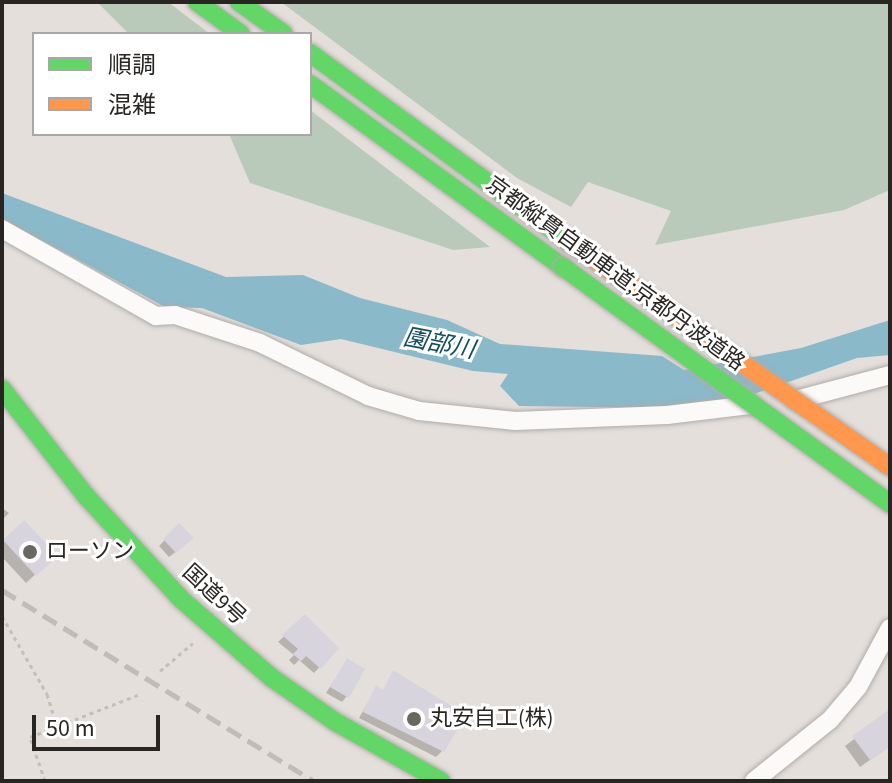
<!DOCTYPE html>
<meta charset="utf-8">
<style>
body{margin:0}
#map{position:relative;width:892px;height:783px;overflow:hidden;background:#e4dfda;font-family:"Source Sans 3","Noto Sans JP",sans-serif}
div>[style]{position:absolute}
.green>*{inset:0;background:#b9c9ba}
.water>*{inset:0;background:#8ab9c9}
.shadow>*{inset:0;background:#0003}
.building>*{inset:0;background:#d8d4dd}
.path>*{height:3px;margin-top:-1.5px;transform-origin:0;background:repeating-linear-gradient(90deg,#c2c0bd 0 4px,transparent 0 8px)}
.roads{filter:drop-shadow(0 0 2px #b0aca9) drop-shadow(0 0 2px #b0aca9)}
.street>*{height:18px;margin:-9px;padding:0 9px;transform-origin:9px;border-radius:9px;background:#fbfaf9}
.fast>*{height:18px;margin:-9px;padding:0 9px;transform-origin:9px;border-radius:9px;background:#63d668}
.rail>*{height:5px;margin-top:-2.5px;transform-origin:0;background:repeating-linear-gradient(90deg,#bebdbb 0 16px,transparent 0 24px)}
.bridges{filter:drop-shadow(0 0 2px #b0aca9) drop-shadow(0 0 2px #b0aca9)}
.fast-bridge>*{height:18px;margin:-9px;padding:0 9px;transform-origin:9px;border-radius:9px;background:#63d668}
.slow-bridge>*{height:18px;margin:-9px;padding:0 9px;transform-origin:9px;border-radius:9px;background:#ff974d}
.dots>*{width:22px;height:22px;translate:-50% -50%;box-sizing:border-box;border:4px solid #fff;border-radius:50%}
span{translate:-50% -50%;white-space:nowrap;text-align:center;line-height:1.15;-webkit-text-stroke:6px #fff;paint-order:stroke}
.street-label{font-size:22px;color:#282522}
.poi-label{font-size:22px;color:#282522}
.left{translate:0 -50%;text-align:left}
.water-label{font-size:24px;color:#124d5f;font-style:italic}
.frame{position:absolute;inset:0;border:4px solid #282522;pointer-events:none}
.legend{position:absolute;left:32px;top:32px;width:280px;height:104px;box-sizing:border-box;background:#fff;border:2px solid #a9a8a7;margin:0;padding:10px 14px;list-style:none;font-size:24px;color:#282522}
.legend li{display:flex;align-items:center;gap:16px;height:40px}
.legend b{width:40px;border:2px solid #a9a8a7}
.scale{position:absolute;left:32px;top:715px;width:128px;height:36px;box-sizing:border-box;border:4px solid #282522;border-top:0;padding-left:10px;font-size:24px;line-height:28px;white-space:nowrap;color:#282522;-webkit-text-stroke:6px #fff;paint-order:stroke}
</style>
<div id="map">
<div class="green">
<div style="clip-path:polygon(97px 2px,168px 2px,210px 34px,129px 34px)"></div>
<div style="clip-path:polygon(281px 2px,890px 2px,890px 190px,844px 210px,655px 245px,671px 211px,588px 182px,571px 207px,517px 178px)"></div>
<div style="clip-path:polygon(310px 110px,490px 247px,453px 250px,250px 183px,229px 134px,310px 134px)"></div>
</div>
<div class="water">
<div style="clip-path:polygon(2px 193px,226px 277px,303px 275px,360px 298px,447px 320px,500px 344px,662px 356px,684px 370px,801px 348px,890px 320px,890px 355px,857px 358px,728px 403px,667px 408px,519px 406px,500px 386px,508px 374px,473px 371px,341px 339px,301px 345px,202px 308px,165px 307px,2px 219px)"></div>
</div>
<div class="shadow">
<div style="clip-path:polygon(2px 508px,9px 513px,2px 520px)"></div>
<div style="clip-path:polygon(24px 523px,55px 556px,26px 583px,2px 557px,2px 544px)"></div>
<div style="clip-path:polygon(179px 526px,186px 544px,169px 557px,159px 546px)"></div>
<div style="clip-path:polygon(305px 617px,337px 648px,314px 673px,299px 660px,294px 665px,289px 660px,294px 655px,278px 642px)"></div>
<div style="clip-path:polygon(347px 661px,347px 696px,342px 702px,326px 693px)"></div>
<div style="clip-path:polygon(377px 687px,380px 699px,442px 751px,436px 757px,359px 718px)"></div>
<div style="clip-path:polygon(890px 712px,890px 746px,860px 767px,845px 746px)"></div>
</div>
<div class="building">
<div style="clip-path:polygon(24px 520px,58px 556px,36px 576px,3px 540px)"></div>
<div style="clip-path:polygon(179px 523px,194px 538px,176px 553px,163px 539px)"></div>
<div style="clip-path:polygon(305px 614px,339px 648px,321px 669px,306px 656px,301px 661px,293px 654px,298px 649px,282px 635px)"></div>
<div style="clip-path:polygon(347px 658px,365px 669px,349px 698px,330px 687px)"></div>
<div style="clip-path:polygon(393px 670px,466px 715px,444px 752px,363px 712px,376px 685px,383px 690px)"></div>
<div style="clip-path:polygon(890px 709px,890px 746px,870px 760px,852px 736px)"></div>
</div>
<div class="path">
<div style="left:2px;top:616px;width:90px;rotate:60deg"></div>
<div style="left:47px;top:694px;width:34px;rotate:73deg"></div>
<div style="left:160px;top:671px;width:43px;rotate:-40.3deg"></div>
<div style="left:45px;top:781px;width:46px;rotate:-108.8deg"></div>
<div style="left:30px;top:737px;width:116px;rotate:-21.3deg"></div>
</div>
<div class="roads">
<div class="street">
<div style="left:2px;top:229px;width:177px;rotate:29.5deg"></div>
<div style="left:156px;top:316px;width:19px;rotate:-3deg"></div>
<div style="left:175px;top:315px;width:89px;rotate:18.2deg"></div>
<div style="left:260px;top:343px;width:120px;rotate:26.1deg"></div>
<div style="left:368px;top:396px;width:53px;rotate:16.4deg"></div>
<div style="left:419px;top:411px;width:97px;rotate:5.9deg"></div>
<div style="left:515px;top:421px;width:152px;rotate:-2.3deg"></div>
<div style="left:667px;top:415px;width:85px;rotate:-6.8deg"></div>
<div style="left:796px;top:400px;width:97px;rotate:-14.9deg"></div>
<div style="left:754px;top:781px;width:97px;rotate:-38.8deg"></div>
<div style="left:830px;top:720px;width:43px;rotate:-49.7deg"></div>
<div style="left:858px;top:687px;width:67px;rotate:-61.5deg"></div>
</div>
<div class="fast">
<div style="left:197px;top:2px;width:54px;rotate:36deg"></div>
<div style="left:239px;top:2px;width:55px;rotate:35.4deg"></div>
<div style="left:310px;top:53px;width:321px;rotate:36.1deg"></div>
<div style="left:310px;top:84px;width:312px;rotate:35.9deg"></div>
<div style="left:2px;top:389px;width:135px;rotate:51.9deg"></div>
<div style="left:85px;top:495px;width:142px;rotate:47.3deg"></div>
<div style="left:181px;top:599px;width:121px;rotate:41deg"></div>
<div style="left:272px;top:678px;width:75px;rotate:34.7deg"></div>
<div style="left:334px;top:721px;width:123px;rotate:29.3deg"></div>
</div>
</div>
<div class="rail">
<div style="left:2px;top:590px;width:366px;rotate:31.5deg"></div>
</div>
<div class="bridges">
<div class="fast-bridge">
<div style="left:563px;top:267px;width:404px;rotate:35.9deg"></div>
</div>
<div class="slow-bridge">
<div style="left:569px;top:242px;width:392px;rotate:35deg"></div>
</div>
</div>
<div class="dots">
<div style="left:30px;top:552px;background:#6a6662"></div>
<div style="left:414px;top:719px;background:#6a6662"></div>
</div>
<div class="street-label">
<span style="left:615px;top:274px;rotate:36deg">京都縦貫自動車道;京都丹波道路</span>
<span style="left:214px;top:595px;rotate:43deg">国道9号</span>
</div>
<div class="poi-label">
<span class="left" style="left:46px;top:552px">ローソン</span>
<span class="left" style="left:430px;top:719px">丸安自工(株)</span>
</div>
<div class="water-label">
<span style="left:439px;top:344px;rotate:11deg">園部川</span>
</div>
<div class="frame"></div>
<ul class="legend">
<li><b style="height:10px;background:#63d668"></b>順調</li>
<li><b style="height:10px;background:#ff974d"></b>混雑</li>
</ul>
<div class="scale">50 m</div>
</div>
